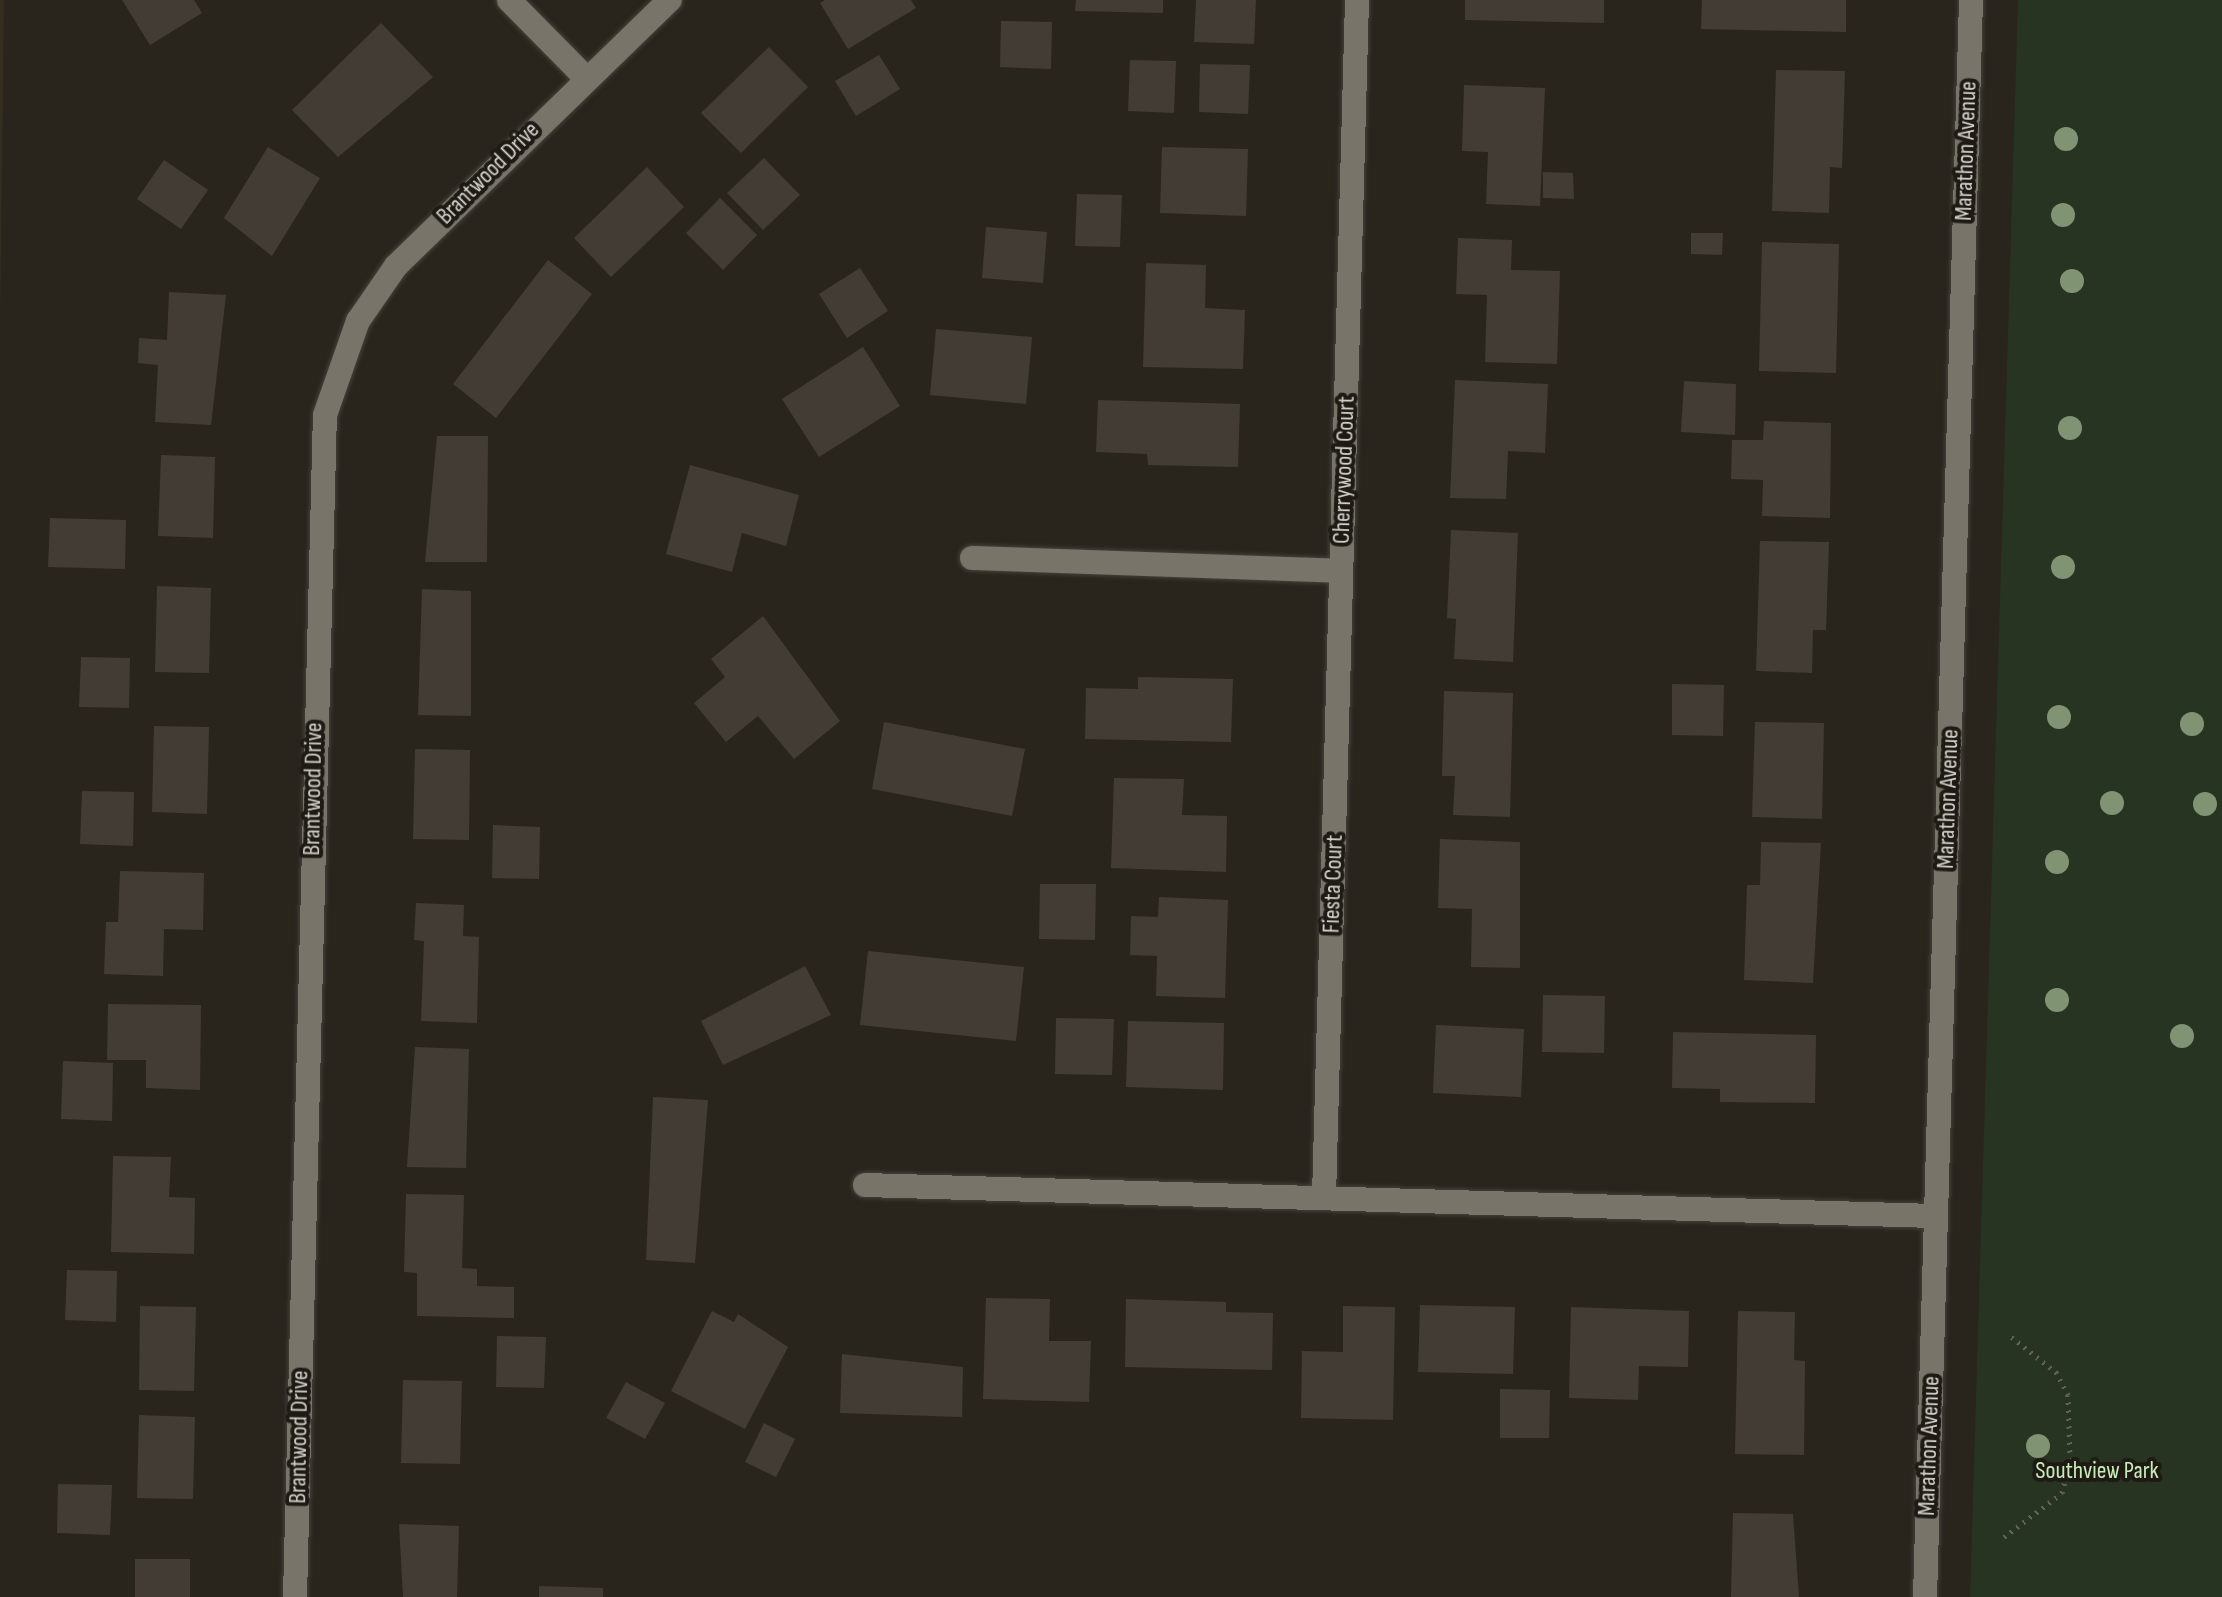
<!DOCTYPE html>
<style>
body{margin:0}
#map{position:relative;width:2222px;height:1597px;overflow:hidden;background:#29251d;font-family:"Sofia Sans Condensed",sans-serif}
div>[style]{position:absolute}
.built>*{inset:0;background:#352e20}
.green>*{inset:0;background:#273422}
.building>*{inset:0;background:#423c34}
.path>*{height:5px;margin-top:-2.5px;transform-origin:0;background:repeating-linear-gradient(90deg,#646059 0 2px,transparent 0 8px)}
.roads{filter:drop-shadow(0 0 2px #44413b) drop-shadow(0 0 2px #44413b)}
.minor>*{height:24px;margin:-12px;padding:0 12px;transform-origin:12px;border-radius:12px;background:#78746a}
.trees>*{width:24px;height:24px;margin:-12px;border-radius:50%;background:#809473}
span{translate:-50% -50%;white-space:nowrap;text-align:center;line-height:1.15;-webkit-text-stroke:8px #1f1b14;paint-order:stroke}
.street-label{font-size:24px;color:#d5d3ce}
.park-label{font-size:24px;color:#c7eeba}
</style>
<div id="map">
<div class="built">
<div style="clip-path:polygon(0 0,4px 0,0 323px)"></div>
</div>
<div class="green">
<div style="clip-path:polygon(2018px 0,2222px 0,2222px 1597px,1970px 1597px)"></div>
</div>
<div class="building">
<div style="clip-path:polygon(122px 0,194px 0,202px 13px,150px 45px)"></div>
<div style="clip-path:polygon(825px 0,911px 0,916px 8px,848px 49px,820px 3px)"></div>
<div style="clip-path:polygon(1076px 0,1163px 0,1163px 13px,1075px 11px)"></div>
<div style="clip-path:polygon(1196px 0,1256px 0,1254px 44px,1194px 42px)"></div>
<div style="clip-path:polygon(1465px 0,1604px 0,1604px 23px,1465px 20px)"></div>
<div style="clip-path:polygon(1702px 0,1846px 0,1846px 32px,1701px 29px)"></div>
<div style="clip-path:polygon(1001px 21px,1052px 22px,1051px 69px,1000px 67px)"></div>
<div style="clip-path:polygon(381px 23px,433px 77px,338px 157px,292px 110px)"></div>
<div style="clip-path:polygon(769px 47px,808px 87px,741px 153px,701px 113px)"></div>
<div style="clip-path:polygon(879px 55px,900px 89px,856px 116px,835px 81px)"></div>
<div style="clip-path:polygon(1130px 60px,1176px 61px,1174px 113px,1128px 111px)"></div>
<div style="clip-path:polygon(1200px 64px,1250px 65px,1248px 114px,1199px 112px)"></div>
<div style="clip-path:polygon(1776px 70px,1845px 71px,1842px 168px,1830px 167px,1829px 213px,1772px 211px)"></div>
<div style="clip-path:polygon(1464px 85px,1545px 88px,1540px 206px,1486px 204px,1488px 152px,1462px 151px)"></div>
<div style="clip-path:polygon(268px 147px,320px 178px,272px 256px,224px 218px)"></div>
<div style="clip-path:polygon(1162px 147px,1248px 149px,1246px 216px,1160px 213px)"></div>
<div style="clip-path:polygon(764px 158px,800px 195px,763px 230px,727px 193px)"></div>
<div style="clip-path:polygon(164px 160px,208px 190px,181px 229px,137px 199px)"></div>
<div style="clip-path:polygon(647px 167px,684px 207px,611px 277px,574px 238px)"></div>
<div style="clip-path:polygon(1543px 172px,1573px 173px,1574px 199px,1543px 198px)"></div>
<div style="clip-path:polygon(1077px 194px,1122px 195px,1120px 247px,1075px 246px)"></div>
<div style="clip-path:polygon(720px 198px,757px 235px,723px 270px,686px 233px)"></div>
<div style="clip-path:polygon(986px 227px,1047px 232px,1043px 283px,982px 278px)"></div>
<div style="clip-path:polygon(1691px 233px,1723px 233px,1722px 255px,1691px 254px)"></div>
<div style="clip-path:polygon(1458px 238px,1512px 240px,1511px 270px,1560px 271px,1557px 364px,1485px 362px,1487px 295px,1456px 294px)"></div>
<div style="clip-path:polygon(1762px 242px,1839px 244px,1836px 373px,1759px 371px)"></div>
<div style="clip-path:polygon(548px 260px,592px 294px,496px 418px,453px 384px)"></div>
<div style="clip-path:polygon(1146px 263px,1206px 265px,1205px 308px,1245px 310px,1243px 369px,1143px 367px)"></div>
<div style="clip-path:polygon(860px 268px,888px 311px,847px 338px,819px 294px)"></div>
<div style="clip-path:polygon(169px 292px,226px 295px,211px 425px,155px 422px,158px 365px,138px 363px,139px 338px,167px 340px)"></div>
<div style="clip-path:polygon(936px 329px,1032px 337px,1026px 404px,930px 395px)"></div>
<div style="clip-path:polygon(863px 347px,900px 406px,819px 457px,782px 399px)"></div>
<div style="clip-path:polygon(1455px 380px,1548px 384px,1545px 453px,1508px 451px,1506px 499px,1450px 498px)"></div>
<div style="clip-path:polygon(1684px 381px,1736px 384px,1735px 435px,1681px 432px)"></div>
<div style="clip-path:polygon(1098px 400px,1240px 404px,1238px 467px,1148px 465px,1147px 454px,1096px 452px)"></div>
<div style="clip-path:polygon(1764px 421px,1831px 423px,1830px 518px,1762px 516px,1763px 480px,1731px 479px,1732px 440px,1763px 440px)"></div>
<div style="clip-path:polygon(437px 436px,488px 436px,487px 562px,425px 562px)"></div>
<div style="clip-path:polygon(161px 455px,215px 457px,213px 538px,158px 536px)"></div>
<div style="clip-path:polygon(690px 465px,799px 495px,786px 546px,742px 533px,732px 572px,666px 554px)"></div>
<div style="clip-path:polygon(50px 518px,126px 520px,125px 569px,48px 567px)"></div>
<div style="clip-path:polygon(1451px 530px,1518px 533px,1513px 662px,1454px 659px,1456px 619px,1447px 618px)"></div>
<div style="clip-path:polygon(1760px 541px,1829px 542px,1826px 630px,1813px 630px,1812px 673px,1756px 671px)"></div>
<div style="clip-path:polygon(157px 586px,211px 588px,209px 673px,155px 672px)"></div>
<div style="clip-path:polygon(422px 589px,471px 591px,471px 716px,418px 715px)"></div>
<div style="clip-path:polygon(763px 616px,840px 721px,794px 759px,758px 716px,726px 742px,694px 703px,725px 677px,711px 659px)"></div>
<div style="clip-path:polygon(81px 657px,130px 658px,129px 708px,79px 707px)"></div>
<div style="clip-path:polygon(1138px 677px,1233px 679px,1231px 742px,1085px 739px,1086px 688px,1138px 689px)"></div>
<div style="clip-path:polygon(1672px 684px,1724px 685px,1723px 736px,1672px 735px)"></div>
<div style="clip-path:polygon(1444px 691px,1513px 693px,1510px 817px,1453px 815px,1455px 776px,1442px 776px)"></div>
<div style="clip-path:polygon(884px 722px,1025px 749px,1012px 816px,872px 789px)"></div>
<div style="clip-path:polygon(1755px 722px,1824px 723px,1822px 819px,1752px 817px)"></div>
<div style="clip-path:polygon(154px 726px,209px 727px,207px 814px,152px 812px)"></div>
<div style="clip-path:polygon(415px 749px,470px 750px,469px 840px,413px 839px)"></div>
<div style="clip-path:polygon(1114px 778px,1184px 779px,1182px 815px,1227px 816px,1226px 872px,1111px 868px)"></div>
<div style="clip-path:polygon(82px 791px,134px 792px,133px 846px,80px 844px)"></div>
<div style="clip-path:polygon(493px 825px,540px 827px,539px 879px,492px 878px)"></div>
<div style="clip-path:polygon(1440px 839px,1520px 842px,1520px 968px,1471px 967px,1472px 909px,1438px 908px)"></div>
<div style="clip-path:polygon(1761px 842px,1821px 843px,1813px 983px,1744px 980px,1747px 885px,1760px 885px)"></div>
<div style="clip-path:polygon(120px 871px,204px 873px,203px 930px,164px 929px,163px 976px,104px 974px,106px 922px,118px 922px)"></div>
<div style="clip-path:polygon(1040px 884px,1096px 884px,1095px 940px,1039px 939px)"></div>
<div style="clip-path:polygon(1159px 897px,1228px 900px,1225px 998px,1156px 996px,1157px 956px,1130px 955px,1131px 916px,1158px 917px)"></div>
<div style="clip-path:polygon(416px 903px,464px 905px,463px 936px,479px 937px,477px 1023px,421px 1021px,424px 941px,414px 940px)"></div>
<div style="clip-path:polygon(868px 951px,1024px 967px,1016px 1041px,860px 1025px)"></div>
<div style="clip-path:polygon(805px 966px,831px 1015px,723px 1065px,701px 1021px)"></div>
<div style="clip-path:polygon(1543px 995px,1605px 996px,1604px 1053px,1542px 1052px)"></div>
<div style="clip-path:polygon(108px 1004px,201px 1005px,200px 1090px,146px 1088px,146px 1060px,107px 1060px)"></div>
<div style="clip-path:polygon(1056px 1018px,1114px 1019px,1112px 1075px,1055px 1074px)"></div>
<div style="clip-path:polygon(1128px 1021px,1224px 1023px,1223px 1090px,1126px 1087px)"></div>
<div style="clip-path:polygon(1436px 1025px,1524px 1029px,1521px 1097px,1433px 1093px)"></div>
<div style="clip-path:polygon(1673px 1032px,1816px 1035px,1815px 1103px,1720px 1102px,1720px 1089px,1672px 1088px)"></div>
<div style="clip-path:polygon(415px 1047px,469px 1049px,466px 1168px,407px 1167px)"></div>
<div style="clip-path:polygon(63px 1061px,113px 1063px,112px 1121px,61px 1119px)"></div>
<div style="clip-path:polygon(653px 1097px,708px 1100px,695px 1263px,646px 1260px)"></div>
<div style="clip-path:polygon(113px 1156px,171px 1157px,169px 1197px,195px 1198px,194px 1254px,111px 1252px)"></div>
<div style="clip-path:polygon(406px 1194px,464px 1195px,462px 1268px,477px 1269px,477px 1286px,514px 1287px,514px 1318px,417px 1316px,417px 1273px,404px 1272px)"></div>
<div style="clip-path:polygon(67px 1270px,117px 1271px,116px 1322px,65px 1320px)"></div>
<div style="clip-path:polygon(986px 1298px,1050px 1299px,1049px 1341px,1091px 1341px,1089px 1402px,983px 1399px)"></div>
<div style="clip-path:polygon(1126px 1299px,1226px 1302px,1226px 1312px,1273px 1313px,1272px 1370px,1125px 1367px)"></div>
<div style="clip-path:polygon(1420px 1305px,1515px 1307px,1513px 1374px,1418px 1372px)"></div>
<div style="clip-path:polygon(140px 1306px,196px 1307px,194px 1391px,139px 1390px)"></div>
<div style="clip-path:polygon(1343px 1306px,1395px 1307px,1393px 1420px,1301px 1418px,1302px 1351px,1343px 1352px)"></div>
<div style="clip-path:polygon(1571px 1307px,1689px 1311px,1688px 1367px,1639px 1366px,1638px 1400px,1569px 1398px)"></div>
<div style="clip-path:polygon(712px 1311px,734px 1322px,738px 1314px,788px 1347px,745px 1429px,671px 1391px)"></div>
<div style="clip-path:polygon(1738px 1311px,1795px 1312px,1794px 1360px,1805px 1361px,1804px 1455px,1735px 1454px)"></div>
<div style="clip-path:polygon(497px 1336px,546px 1337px,544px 1388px,496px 1387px)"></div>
<div style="clip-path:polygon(842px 1354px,963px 1367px,962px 1417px,840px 1413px)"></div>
<div style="clip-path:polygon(403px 1380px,462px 1381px,460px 1464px,401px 1463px)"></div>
<div style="clip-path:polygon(626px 1382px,665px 1403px,645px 1439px,606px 1418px)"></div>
<div style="clip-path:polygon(1500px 1389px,1550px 1390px,1549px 1438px,1500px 1438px)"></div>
<div style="clip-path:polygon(139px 1415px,195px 1417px,193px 1499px,137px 1498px)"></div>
<div style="clip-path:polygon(764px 1423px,795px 1439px,776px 1477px,745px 1462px)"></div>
<div style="clip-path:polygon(58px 1484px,112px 1485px,110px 1535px,57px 1533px)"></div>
<div style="clip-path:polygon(1733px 1513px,1793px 1514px,1799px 1597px,1731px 1597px)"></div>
<div style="clip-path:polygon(399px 1524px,459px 1526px,457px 1597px,403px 1597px)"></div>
<div style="clip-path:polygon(135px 1559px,190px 1559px,190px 1597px,135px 1597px)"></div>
<div style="clip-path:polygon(539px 1586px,603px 1588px,603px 1597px,539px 1597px)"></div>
</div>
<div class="path">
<div style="left:2004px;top:1537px;width:73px;rotate:-37.2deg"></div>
<div style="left:2062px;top:1493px;width:34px;rotate:-76deg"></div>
<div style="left:2070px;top:1460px;width:65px;rotate:-91.8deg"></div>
<div style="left:2068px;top:1395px;width:25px;rotate:-117deg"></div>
<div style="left:2057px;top:1373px;width:61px;rotate:-141.6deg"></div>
</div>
<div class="roads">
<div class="minor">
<div style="left:509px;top:0;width:107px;rotate:45.4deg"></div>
<div style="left:972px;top:558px;width:369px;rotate:2deg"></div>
<div style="left:865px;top:1185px;width:1071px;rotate:1.66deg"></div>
<div style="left:1324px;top:1197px;width:1197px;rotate:-88.42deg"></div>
<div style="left:295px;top:1597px;width:1182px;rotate:-88.55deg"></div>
<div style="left:325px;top:415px;width:100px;rotate:-70.7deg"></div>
<div style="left:358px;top:321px;width:67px;rotate:-55.4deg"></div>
<div style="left:396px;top:266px;width:382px;rotate:-44.2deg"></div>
<div style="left:1925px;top:1597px;width:1598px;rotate:-88.35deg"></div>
</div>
</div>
<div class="trees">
<div style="left:2066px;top:139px"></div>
<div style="left:2063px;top:215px"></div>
<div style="left:2072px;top:281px"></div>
<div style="left:2070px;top:428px"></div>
<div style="left:2063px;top:567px"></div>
<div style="left:2059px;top:717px"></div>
<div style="left:2192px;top:724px"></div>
<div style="left:2112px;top:803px"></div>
<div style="left:2205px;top:804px"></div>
<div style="left:2057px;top:862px"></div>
<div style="left:2057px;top:1000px"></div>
<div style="left:2182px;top:1036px"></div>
<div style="left:2038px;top:1446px"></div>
</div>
<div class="street-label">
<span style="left:1966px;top:151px;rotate:-88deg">Marathon Avenue</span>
<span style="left:488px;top:173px;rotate:-45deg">Brantwood Drive</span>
<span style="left:1344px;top:470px;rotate:-88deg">Cherrywood Court</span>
<span style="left:313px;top:789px;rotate:-89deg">Brantwood Drive</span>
<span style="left:1948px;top:799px;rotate:-88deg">Marathon Avenue</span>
<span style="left:1333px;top:884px;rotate:-88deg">Fiesta Court</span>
<span style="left:299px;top:1437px;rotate:-89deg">Brantwood Drive</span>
<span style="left:1929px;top:1446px;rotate:-88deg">Marathon Avenue</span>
</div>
<div class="park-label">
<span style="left:2097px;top:1471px">Southview Park</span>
</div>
</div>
